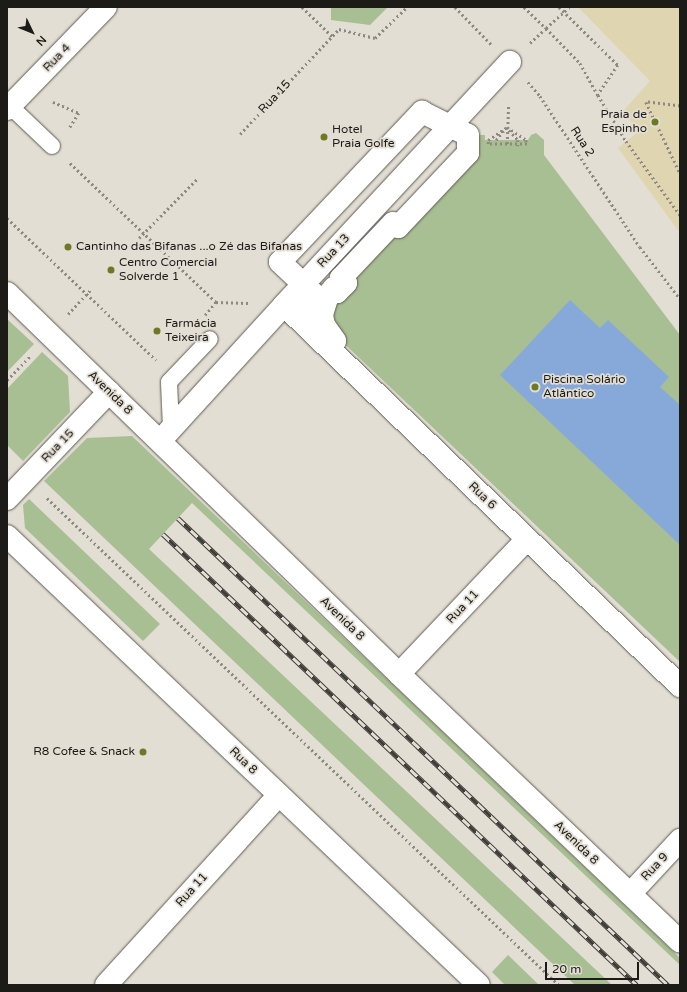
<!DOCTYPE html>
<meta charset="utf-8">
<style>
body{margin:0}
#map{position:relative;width:687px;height:992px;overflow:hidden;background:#e3ded4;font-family:"Varela Round",sans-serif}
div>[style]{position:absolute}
.green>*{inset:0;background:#a8be93}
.sand>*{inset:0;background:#dfd5b1}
.water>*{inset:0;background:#86a9da}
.path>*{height:2.5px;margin-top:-1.25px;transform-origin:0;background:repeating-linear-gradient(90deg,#8d8982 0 2px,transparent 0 5px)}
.roads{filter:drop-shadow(0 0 1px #5e5a51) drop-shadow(0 0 1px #5e5a51)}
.service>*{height:16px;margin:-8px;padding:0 8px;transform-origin:8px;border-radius:8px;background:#fff}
.pedestrian>*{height:22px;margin:-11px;padding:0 11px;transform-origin:11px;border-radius:11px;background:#fff}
.minor>*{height:22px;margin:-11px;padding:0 11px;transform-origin:11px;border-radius:11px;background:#fff}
.rail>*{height:4.5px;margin-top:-2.25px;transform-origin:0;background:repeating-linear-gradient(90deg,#e3ded4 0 9px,#3e3c37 0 18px);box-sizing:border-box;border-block:1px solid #3e3c37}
.dots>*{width:11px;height:11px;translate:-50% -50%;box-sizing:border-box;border:2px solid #e3ded4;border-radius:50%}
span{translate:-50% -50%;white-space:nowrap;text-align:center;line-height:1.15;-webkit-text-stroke:3.5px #e3ded4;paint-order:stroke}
.street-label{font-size:12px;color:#1d1b17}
.poi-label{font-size:12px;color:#1d1b17}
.right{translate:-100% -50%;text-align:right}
.left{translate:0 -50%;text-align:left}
.frame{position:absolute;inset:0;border:8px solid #1d1b17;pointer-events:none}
.north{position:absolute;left:12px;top:12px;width:40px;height:40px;-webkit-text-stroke:3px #e3ded4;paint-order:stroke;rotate:133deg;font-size:11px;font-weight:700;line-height:16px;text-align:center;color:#1d1b17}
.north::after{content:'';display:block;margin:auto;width:14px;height:18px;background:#1d1b17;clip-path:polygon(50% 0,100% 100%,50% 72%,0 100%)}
.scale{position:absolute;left:545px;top:962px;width:94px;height:18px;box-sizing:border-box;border:2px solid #1d1b17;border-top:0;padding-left:5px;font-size:12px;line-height:14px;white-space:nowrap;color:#1d1b17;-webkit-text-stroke:3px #e3ded4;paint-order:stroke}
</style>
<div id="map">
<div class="green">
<div style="clip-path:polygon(331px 7px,388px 7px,370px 25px,331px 20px)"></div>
<div style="clip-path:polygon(536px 133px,544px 140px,544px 155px,680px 335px,680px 662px,332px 332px,327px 306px,393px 223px,468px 135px,485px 135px,485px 140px,528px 140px,531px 135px)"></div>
<div style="clip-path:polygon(7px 319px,34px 344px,7px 372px)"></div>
<div style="clip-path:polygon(42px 352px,68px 376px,70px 412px,23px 461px,7px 445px,7px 389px)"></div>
<div style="clip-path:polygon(132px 436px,680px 958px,680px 965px,192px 503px,149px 549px,612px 985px,575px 985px,44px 481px,87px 438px)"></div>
<div style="clip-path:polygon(29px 499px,160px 624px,143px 641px,25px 528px,23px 505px)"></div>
<div style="clip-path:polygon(508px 955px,539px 985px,505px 985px,492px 972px)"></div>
</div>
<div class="sand">
<div style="clip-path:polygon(578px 7px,680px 7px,680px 233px,618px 148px,638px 132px,623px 111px,650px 81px)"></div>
</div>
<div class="water">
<div style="clip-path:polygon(570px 300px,600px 328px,608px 320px,669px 377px,660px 387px,680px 405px,680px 545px,500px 375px)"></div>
</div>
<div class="path">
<div style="left:302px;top:7px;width:42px;rotate:44deg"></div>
<div style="left:455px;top:7px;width:52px;rotate:45.8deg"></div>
<div style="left:524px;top:7px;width:30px;rotate:44deg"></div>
<div style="left:546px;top:28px;width:31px;rotate:-42deg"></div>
<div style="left:559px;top:7px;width:83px;rotate:44.5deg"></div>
<div style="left:618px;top:65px;width:36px;rotate:124deg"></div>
<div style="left:598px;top:95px;width:54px;rotate:58.7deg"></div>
<div style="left:626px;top:141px;width:92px;rotate:53.9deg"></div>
<div style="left:530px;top:43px;width:22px;rotate:-43deg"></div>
<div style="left:546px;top:28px;width:49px;rotate:45.8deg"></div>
<div style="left:580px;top:63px;width:37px;rotate:61deg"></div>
<div style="left:528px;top:82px;width:18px;rotate:49deg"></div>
<div style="left:540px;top:96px;width:181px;rotate:56.5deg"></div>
<div style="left:640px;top:247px;width:66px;rotate:52.4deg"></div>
<div style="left:53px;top:102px;width:28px;rotate:23deg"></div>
<div style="left:79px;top:113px;width:19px;rotate:122deg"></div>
<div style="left:680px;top:106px;width:34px;rotate:-173deg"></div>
<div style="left:646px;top:102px;width:79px;rotate:64.4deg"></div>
<div style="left:507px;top:127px;width:23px;rotate:34deg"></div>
<div style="left:526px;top:140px;width:4px;rotate:76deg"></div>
<div style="left:527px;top:144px;width:39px;rotate:180deg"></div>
<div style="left:488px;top:144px;width:4px;rotate:-90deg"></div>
<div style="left:488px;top:140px;width:23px;rotate:-34deg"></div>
<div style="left:509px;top:130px;width:13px;rotate:48deg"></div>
<div style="left:518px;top:140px;width:6px;rotate:90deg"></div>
<div style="left:240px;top:134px;width:144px;rotate:-46.7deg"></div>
<div style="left:339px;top:29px;width:37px;rotate:14deg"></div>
<div style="left:375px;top:38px;width:45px;rotate:-44.1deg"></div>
<div style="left:496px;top:140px;width:13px;rotate:-51deg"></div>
<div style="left:507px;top:144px;width:38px;rotate:-88deg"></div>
<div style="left:70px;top:163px;width:202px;rotate:43.6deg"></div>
<div style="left:7px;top:218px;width:206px;rotate:43.6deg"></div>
<div style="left:139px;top:238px;width:84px;rotate:-45.5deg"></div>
<div style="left:68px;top:314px;width:35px;rotate:-47deg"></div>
<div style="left:205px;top:315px;width:17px;rotate:-50deg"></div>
<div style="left:216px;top:302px;width:32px;rotate:2deg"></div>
<div style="left:7px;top:380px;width:35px;rotate:-46deg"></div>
<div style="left:47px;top:498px;width:707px;rotate:43.57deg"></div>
</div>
<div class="roads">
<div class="service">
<div style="left:10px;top:106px;width:58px;rotate:43.6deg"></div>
<div style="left:171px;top:428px;width:46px;rotate:-92.5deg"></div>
<div style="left:169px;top:382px;width:59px;rotate:-46.4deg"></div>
</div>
<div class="pedestrian">
<div style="left:422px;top:112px;width:51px;rotate:26.6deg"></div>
<div style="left:468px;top:135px;width:18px;rotate:90deg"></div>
<div style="left:468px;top:153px;width:102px;rotate:133.4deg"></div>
<div style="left:398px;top:227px;width:6px;rotate:-141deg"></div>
<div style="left:393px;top:223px;width:76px;rotate:133.4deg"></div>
<div style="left:341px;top:278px;width:7px;rotate:45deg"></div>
<div style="left:346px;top:283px;width:13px;rotate:135deg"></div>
<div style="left:337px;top:292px;width:5px;rotate:-127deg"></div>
<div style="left:334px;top:288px;width:9px;rotate:131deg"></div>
<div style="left:328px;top:295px;width:21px;rotate:107deg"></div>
<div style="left:322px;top:315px;width:10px;rotate:79deg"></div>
<div style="left:324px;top:325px;width:19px;rotate:55deg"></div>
<div style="left:335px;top:341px;width:4px;rotate:135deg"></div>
<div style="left:332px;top:344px;width:43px;rotate:-135.9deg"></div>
<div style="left:301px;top:314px;width:23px;rotate:-47deg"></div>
<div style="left:317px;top:297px;width:51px;rotate:-136.6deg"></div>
<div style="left:280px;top:262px;width:207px;rotate:-46.6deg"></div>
<div style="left:284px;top:305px;width:332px;rotate:-47.1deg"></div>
</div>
<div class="minor">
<div style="left:7px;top:109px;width:142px;rotate:-45.9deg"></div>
<div style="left:7px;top:293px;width:547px;rotate:44.18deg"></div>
<div style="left:399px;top:674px;width:388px;rotate:43.6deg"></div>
<div style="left:160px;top:441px;width:184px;rotate:-47.6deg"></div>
<div style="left:284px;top:305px;width:550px;rotate:43.89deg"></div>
<div style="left:7px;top:499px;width:148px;rotate:-46.4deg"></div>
<div style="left:7px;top:536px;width:651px;rotate:43.57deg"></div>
<div style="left:399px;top:674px;width:186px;rotate:-46.5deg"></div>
<div style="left:630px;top:894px;width:74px;rotate:-47.2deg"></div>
<div style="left:106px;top:985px;width:257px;rotate:-47.7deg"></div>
</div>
</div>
<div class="rail">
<div style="left:178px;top:518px;width:677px;rotate:43.62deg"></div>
<div style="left:163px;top:534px;width:654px;rotate:43.58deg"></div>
</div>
<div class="dots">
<div style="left:655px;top:122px;background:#6d7925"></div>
<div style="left:324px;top:137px;background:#6d7925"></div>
<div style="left:68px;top:247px;background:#6d7925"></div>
<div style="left:111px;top:270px;background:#6d7925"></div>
<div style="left:157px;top:331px;background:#6d7925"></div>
<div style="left:535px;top:387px;background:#6d7925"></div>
<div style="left:143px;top:752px;background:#6d7925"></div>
</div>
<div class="street-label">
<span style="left:57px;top:58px;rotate:-46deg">Rua 4</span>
<span style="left:275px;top:97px;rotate:-47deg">Rua 15</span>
<span style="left:582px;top:142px;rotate:57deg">Rua 2</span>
<span style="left:334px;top:251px;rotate:-47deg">Rua 13</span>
<span style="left:110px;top:393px;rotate:44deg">Avenida 8</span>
<span style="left:58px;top:446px;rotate:-46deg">Rua 15</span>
<span style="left:482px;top:496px;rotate:44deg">Rua 6</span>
<span style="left:463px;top:607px;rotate:-47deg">Rua 11</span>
<span style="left:342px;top:619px;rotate:44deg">Avenida 8</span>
<span style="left:243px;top:761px;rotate:44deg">Rua 8</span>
<span style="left:576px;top:843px;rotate:44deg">Avenida 8</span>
<span style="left:655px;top:867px;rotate:-47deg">Rua 9</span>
<span style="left:192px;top:890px;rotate:-48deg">Rua 11</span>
</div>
<div class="poi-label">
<span class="right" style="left:647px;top:122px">Praia de<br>Espinho</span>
<span class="left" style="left:332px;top:137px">Hotel<br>Praia Golfe</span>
<span class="left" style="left:76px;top:247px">Cantinho das Bifanas ...o Zé das Bifanas</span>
<span class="left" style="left:119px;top:270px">Centro Comercial<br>Solverde 1</span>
<span class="left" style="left:165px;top:331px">Farmácia<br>Teixeira</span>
<span class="left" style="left:543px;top:387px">Piscina Solário<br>Atlântico</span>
<span class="right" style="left:135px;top:752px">R8 Cofee &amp; Snack</span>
</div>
<div class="frame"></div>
<div class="north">N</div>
<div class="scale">20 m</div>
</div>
